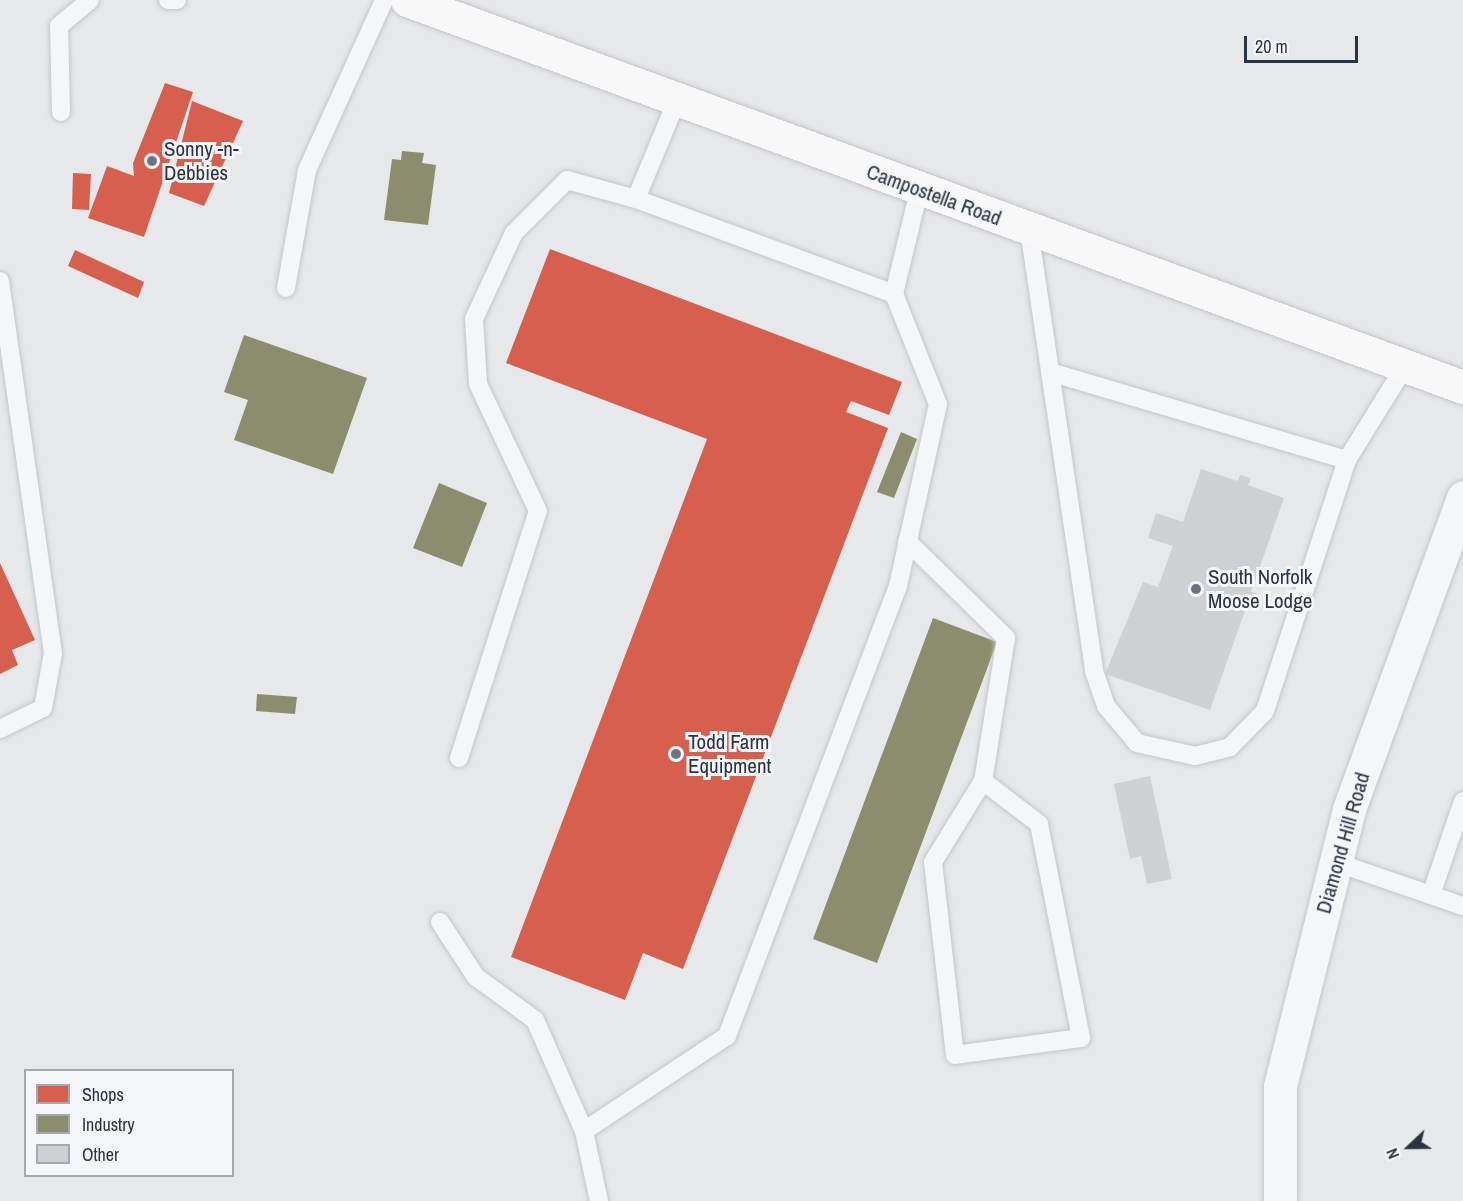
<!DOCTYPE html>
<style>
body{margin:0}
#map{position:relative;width:1463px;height:1201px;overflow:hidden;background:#e6e8ea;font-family:"Archivo Narrow",sans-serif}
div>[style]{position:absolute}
.shops>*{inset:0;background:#d6604d}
.industry>*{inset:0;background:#8c8c6e}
.building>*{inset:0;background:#ced0d3}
.roads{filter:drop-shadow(0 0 2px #c4c6c8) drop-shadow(0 0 2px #c4c6c8)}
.lane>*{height:18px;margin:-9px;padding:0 9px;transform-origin:9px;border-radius:9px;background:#f5f6f7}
.street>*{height:33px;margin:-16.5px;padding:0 16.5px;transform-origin:16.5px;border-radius:16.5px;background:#f5f6f7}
.secondary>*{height:33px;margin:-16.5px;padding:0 16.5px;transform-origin:16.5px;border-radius:16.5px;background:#f8f8f8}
.dots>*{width:16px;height:16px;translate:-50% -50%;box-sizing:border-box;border:3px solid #f4f6f9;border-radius:50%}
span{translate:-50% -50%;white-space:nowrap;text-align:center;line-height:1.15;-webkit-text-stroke:6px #f4f6f9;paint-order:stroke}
.poi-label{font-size:21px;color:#2b3445}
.left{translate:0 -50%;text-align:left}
.street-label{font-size:21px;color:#2b3445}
.legend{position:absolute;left:24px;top:1069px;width:210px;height:108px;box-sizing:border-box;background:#f4f6f9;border:2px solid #a4a8b1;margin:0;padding:8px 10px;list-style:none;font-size:18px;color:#2b3445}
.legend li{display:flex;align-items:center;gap:12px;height:30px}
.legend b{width:30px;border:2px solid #a4a8b1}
.north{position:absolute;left:1379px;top:1117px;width:60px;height:60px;-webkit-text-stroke:4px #f4f6f9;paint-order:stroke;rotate:248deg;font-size:16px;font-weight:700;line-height:24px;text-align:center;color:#2b3445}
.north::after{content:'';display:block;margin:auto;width:21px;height:27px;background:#2b3445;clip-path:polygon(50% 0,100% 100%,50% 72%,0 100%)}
.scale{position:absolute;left:1244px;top:36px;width:114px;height:27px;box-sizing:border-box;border:3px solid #2b3445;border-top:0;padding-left:8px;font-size:18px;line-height:21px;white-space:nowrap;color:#2b3445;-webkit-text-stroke:4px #f4f6f9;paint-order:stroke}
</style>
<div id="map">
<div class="shops">
<div style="clip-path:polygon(165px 83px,193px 92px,144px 237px,88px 218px,107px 166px,134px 176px,133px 163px)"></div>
<div style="clip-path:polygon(192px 101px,243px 121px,204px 206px,169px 193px)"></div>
<div style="clip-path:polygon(73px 173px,91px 174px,89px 210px,72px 209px)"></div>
<div style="clip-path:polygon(550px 249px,902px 382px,889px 415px,851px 401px,846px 412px,888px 428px,683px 969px,643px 953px,625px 1000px,511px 957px,707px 439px,506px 363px)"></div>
<div style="clip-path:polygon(75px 250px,144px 282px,138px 298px,68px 266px)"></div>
<div style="clip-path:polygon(0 563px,35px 640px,12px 650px,18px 665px,0 674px)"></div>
</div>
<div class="industry">
<div style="clip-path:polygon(402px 151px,424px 153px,422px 163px,436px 165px,428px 225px,384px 220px,392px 159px,401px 160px)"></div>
<div style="clip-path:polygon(244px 335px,367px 378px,333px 474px,234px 440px,248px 400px,224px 392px)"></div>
<div style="clip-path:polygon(901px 432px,917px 439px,894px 498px,877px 492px)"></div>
<div style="clip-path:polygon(439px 483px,487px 503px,462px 567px,413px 548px)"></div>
<div style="clip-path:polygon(933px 618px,997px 642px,877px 963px,813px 939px)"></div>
<div style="clip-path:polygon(257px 694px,297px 697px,295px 714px,256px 711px)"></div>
</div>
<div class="building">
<div style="clip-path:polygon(1201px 469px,1238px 481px,1240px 475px,1251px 478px,1248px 485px,1284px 498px,1251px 592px,1259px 594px,1255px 605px,1248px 602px,1210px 710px,1105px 674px,1143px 582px,1158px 587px,1173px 546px,1148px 538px,1156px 513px,1183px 522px)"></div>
<div style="clip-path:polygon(1150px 776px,1172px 879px,1147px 884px,1141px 856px,1130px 859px,1114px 784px)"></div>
</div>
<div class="roads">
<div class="lane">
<div style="left:168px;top:0;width:9px"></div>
<div style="left:61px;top:112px;width:86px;rotate:-91.3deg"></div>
<div style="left:59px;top:26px;width:40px;rotate:-40deg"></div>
<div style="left:636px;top:199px;width:275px;rotate:20.2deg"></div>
<div style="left:1029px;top:229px;width:447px;rotate:81.6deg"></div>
<div style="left:1094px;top:671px;width:37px;rotate:71deg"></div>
<div style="left:1106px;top:706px;width:48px;rotate:50deg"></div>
<div style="left:1137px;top:743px;width:59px;rotate:12.6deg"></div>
<div style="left:1195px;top:756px;width:36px;rotate:-14deg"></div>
<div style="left:1230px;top:747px;width:50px;rotate:-45.8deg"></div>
<div style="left:1265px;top:711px;width:264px;rotate:-71.9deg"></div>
<div style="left:1347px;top:460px;width:110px;rotate:-58.3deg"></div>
<div style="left:0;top:281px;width:376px;rotate:81.9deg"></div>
<div style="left:53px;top:653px;width:56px;rotate:100.3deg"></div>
<div style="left:43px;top:708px;width:48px;rotate:154deg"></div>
<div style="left:286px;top:288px;width:120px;rotate:-79.9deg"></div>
<div style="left:307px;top:170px;width:187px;rotate:-65.6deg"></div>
<div style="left:1050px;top:372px;width:310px;rotate:16.5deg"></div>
<div style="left:907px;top:541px;width:139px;rotate:44.4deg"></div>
<div style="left:1006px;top:638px;width:145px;rotate:99.1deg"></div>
<div style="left:983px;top:781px;width:95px;rotate:121.7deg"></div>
<div style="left:933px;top:862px;width:194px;rotate:83.5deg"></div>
<div style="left:955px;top:1055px;width:127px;rotate:-7.7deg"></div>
<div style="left:1081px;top:1038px;width:218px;rotate:-101.1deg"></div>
<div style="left:1039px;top:824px;width:71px;rotate:-142.5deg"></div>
<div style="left:459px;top:758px;width:259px;rotate:-72.3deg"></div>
<div style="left:538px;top:511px;width:140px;rotate:-115.3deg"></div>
<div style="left:478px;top:384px;width:65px;rotate:-93.5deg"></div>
<div style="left:474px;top:319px;width:95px;rotate:-65.1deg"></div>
<div style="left:514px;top:233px;width:75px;rotate:-45deg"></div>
<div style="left:567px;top:180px;width:72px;rotate:15.4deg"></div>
<div style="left:636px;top:199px;width:107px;rotate:-67.5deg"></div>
<div style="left:1335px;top:862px;width:135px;rotate:19deg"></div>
<div style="left:1431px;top:895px;width:99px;rotate:-71.2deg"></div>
<div style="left:440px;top:922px;width:66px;rotate:56.8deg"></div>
<div style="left:476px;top:977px;width:73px;rotate:36.1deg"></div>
<div style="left:535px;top:1020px;width:121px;rotate:66.2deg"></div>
<div style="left:584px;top:1131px;width:72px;rotate:77.9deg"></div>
<div style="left:584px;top:1131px;width:172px;rotate:-33.6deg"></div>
<div style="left:727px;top:1036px;width:481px;rotate:-69.2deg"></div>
<div style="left:898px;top:586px;width:186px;rotate:-77.6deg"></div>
<div style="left:938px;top:404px;width:118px;rotate:-111.8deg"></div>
<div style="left:894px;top:294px;width:106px;rotate:-76.4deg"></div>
</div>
<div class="street">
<div style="left:1280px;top:1201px;width:115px;rotate:-90deg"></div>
<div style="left:1280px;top:1086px;width:285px;rotate:-76deg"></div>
<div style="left:1349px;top:809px;width:332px;rotate:-69.9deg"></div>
</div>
<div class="secondary">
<div style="left:407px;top:0;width:1125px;rotate:20.13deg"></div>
</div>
</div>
<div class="dots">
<div style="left:152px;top:161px;background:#6c737f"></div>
<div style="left:1196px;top:589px;background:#6c737f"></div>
<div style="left:676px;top:754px;background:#6c737f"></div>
</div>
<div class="poi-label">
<span class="left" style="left:164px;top:161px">Sonny -n-<br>Debbies</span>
<span class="left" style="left:1208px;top:589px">South Norfolk<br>Moose Lodge</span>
<span class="left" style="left:688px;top:754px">Todd Farm<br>Equipment</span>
</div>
<div class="street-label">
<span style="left:934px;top:195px;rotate:20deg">Campostella Road</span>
<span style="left:1343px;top:843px;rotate:-74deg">Diamond Hill Road</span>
</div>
<ul class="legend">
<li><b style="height:16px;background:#d6604d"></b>Shops</li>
<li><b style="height:16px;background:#8c8c6e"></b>Industry</li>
<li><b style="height:16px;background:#ced0d3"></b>Other</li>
</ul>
<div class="north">N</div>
<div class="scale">20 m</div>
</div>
